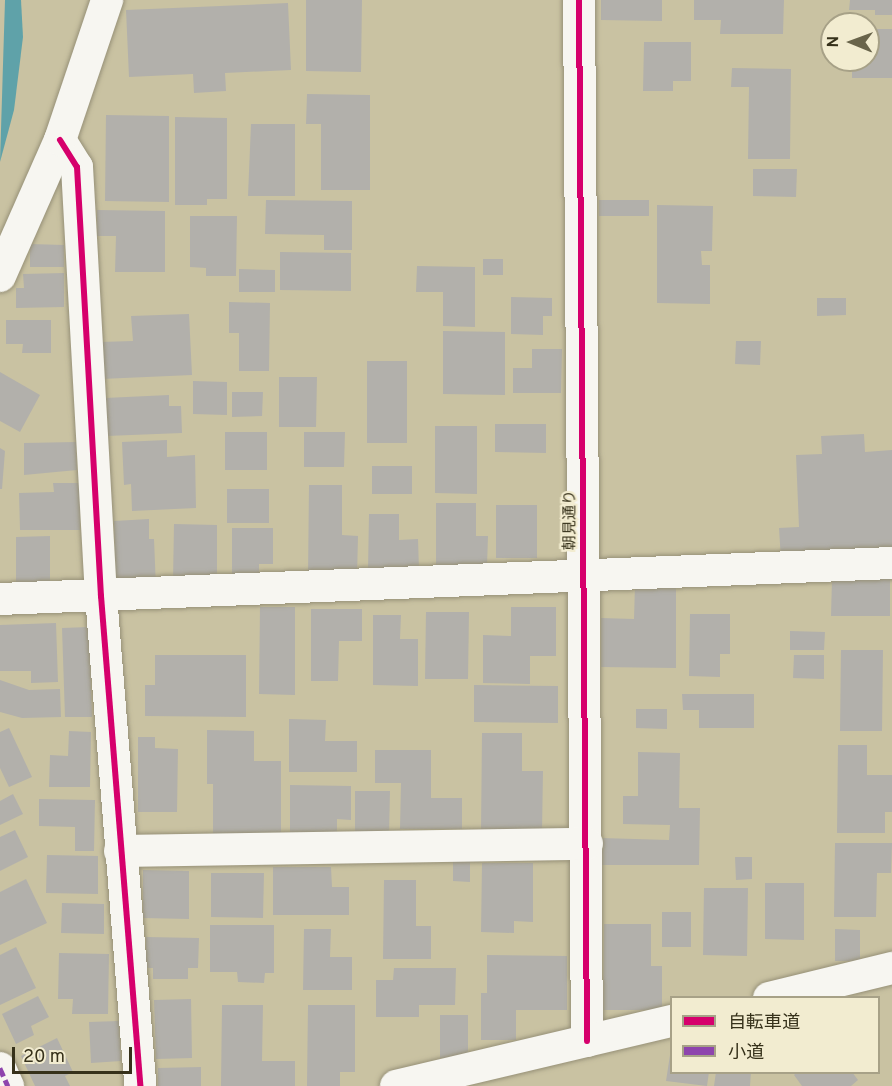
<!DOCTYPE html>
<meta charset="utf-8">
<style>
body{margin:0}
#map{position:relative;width:892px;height:1086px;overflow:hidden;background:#c9c2a2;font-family:Overpass,"Noto Sans JP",sans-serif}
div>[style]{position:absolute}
.water>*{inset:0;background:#5fa2a9}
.building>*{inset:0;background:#b2b0ab}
.roads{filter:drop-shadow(0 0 2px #969077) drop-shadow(0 0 2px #969077)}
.street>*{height:32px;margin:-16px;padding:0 16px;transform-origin:16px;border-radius:16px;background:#f7f6f1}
.quiet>*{height:4.5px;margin-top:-2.25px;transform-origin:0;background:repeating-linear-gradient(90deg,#8e44ad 0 9px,transparent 0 13.5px)}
.cycleway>*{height:6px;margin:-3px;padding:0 3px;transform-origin:3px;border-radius:3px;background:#d6006c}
span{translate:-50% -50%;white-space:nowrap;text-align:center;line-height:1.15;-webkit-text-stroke:4.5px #f2ecd0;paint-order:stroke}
.street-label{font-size:15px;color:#36311a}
.legend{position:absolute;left:670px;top:996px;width:210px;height:78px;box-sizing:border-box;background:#f2ecd0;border:2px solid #a7a187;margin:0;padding:8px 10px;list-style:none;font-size:18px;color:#36311a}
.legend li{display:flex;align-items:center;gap:12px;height:30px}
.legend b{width:30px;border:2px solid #a7a187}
.north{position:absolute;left:820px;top:12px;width:60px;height:60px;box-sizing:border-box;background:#f2ecd0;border:2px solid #a7a187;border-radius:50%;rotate:271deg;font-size:16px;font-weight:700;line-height:24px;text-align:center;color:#36311a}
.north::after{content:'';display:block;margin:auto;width:21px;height:27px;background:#69644a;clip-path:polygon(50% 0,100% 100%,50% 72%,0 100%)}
.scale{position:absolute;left:12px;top:1047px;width:120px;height:27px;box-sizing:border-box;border:3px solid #36311a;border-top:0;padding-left:8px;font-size:18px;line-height:21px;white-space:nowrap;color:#36311a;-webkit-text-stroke:4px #f2ecd0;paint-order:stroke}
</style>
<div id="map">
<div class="water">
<div style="clip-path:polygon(5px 0,21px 0,23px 37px,14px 110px,0 162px)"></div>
</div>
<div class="building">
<div style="clip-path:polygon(306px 0,362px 0,361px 72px,306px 71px)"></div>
<div style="clip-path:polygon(601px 0,662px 0,662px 21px,601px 20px)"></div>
<div style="clip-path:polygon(694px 0,784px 0,783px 34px,720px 34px,721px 20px,694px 20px)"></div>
<div style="clip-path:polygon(850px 0,892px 0,892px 15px,875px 15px,875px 10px,849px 10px)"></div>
<div style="clip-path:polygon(288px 3px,291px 70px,225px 73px,226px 91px,194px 93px,193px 74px,129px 77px,126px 10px)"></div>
<div style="clip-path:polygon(868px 29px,892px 29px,892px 78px,852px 78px,852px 60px,868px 60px)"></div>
<div style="clip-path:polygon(644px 42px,691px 42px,691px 81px,673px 81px,673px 91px,643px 91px)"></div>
<div style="clip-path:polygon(732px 68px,791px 69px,790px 159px,748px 159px,749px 87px,731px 87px)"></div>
<div style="clip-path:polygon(307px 94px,370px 95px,370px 190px,321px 190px,321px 124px,306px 124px)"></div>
<div style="clip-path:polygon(106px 115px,169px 116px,169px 202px,105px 201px)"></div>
<div style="clip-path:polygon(175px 117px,227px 118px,227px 199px,207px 199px,207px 205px,175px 205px)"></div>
<div style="clip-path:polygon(251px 124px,295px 124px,295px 196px,248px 196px)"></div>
<div style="clip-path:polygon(753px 169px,797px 169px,796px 197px,753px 196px)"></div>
<div style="clip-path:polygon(266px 200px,352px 201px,352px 250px,324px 250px,324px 235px,265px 234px)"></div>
<div style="clip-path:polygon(599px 200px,649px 200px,649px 216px,599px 216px)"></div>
<div style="clip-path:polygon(657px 205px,713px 206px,712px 251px,701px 251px,702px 265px,710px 265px,710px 304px,657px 303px)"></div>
<div style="clip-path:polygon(97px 210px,165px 211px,165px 272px,115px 272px,116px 236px,97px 236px)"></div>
<div style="clip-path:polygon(190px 216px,237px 216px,236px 276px,206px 276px,206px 268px,190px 267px)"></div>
<div style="clip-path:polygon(30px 244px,64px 245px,64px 267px,30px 267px)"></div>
<div style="clip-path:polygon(280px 252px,351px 253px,351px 291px,280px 290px)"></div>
<div style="clip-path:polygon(483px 259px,503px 259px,503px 275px,483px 275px)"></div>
<div style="clip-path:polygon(417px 266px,475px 267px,475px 327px,443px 326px,443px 292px,416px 292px)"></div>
<div style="clip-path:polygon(239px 269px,275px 270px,275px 292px,239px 292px)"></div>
<div style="clip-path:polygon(64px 273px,64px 307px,16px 308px,16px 288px,24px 288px,23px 274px)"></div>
<div style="clip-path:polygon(511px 297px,552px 298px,552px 316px,543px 316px,543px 335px,511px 334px)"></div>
<div style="clip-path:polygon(817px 298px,846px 298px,846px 315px,817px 316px)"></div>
<div style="clip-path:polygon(229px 302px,270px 303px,269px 371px,239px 371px,239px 333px,229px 333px)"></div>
<div style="clip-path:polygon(189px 314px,192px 375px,101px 379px,100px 342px,133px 341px,131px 316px)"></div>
<div style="clip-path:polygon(6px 320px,51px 320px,51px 353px,22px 353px,23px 344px,6px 344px)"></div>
<div style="clip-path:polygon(443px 331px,505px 332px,505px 395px,443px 394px)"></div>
<div style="clip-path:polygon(736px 341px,761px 341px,760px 365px,735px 364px)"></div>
<div style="clip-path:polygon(532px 349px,562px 349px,561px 393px,513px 393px,513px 368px,532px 368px)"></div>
<div style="clip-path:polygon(367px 361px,407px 361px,407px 443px,367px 443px)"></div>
<div style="clip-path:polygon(0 372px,40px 395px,20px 432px,0 421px)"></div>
<div style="clip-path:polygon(279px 377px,317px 377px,316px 427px,279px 427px)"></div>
<div style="clip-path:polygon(193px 381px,227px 382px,227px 415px,193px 414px)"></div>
<div style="clip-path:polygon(232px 392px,263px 392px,262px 416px,232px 417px)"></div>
<div style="clip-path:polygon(169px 395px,169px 406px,181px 406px,182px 433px,106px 436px,105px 398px)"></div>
<div style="clip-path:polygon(495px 424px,546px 424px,546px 453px,495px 452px)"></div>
<div style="clip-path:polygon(435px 426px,477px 426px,477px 494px,435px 493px)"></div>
<div style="clip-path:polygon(225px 432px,267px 432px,267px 470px,225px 470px)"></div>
<div style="clip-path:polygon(304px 432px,345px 432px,344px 467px,304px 467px)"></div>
<div style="clip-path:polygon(864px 434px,865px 452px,892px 450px,892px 555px,781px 560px,779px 528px,799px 527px,796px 455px,822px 454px,821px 436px)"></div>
<div style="clip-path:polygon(167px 440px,167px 457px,195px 455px,196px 508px,132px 511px,131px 484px,124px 485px,122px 442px)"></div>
<div style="clip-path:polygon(76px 442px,77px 470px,24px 475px,24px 443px)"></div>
<div style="clip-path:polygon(0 448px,5px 451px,2px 489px,0 489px)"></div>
<div style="clip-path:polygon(372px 466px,412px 466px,412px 494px,372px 494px)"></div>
<div style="clip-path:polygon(53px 483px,80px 483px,80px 530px,20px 530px,19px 493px,54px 492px)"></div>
<div style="clip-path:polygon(309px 485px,342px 485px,342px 535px,358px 536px,357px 577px,308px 577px)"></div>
<div style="clip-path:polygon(227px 489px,269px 489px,269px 523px,227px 523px)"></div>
<div style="clip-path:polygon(436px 503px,476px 503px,476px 536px,488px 536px,487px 566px,436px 566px)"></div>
<div style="clip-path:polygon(496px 505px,537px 505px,537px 558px,496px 558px)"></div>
<div style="clip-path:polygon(369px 514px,399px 514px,399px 540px,418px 539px,419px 570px,368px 570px)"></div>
<div style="clip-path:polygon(149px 519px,149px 539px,154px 539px,156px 588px,116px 589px,114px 521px)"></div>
<div style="clip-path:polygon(174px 524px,217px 525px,217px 581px,173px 581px)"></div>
<div style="clip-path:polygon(232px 528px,273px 528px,273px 564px,259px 564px,259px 581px,232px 581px)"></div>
<div style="clip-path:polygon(50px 536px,50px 593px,16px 594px,16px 537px)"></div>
<div style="clip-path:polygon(832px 579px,890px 579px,890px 616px,831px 616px)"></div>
<div style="clip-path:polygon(635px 585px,676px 586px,676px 668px,601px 667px,601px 618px,634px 619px)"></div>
<div style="clip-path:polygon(260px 607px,295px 607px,295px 695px,259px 694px)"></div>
<div style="clip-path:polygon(511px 607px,556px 607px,556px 656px,530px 656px,530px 684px,483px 683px,483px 635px,511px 636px)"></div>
<div style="clip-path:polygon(311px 609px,362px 609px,362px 641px,339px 641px,338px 681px,311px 681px)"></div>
<div style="clip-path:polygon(426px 612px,469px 612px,468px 679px,425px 679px)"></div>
<div style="clip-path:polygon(690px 614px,730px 614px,730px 654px,720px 654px,720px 677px,689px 676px)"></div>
<div style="clip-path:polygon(373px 615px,401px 615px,400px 639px,418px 639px,418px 686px,373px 685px)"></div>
<div style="clip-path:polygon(56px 623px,58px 682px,31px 683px,31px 671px,0 671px,0 625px)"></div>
<div style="clip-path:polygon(89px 627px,92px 717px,65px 717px,62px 628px)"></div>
<div style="clip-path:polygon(790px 631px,825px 632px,824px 650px,790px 650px)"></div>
<div style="clip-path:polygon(841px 650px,883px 650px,882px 731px,840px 731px)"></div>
<div style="clip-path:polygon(155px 655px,246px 655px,246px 717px,145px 716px,145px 685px,155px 685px)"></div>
<div style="clip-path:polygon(794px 655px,824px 655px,824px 679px,793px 678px)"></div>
<div style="clip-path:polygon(0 680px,29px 690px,60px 689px,61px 717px,22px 718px,0 712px)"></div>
<div style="clip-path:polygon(474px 685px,558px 686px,558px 723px,474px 722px)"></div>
<div style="clip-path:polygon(682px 694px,754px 694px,754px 728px,699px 728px,699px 710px,683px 710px)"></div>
<div style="clip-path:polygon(636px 709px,667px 709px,667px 729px,636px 728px)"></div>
<div style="clip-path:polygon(289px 719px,326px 720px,325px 741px,357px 741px,357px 772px,289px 772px)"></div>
<div style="clip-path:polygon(9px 728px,32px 777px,9px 787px,0 768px,0 732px)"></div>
<div style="clip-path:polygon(207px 730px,254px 731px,254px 761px,281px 761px,281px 835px,213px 834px,213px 784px,207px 784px)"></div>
<div style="clip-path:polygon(69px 731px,91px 732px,90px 787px,49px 787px,50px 755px,68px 756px)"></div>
<div style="clip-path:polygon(482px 733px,522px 733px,522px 771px,543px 771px,542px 833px,481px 832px)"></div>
<div style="clip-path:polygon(138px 737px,155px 737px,155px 748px,178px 749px,177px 812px,138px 812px)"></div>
<div style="clip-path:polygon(838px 745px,867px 745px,867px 775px,892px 775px,892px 812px,885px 812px,885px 833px,837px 833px)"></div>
<div style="clip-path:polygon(375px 750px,431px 750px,431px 798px,462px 798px,462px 829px,400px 829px,401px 783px,375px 783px)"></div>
<div style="clip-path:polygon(638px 752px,680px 753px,679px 808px,700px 808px,699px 865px,601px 865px,601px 838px,669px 840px,670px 825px,623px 824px,623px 796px,638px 796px)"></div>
<div style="clip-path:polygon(290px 785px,351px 786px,351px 820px,337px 819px,337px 834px,290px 834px)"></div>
<div style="clip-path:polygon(355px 791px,390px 791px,389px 834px,355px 834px)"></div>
<div style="clip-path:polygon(13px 794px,23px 814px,0 825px,0 801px)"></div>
<div style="clip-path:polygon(39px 799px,95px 800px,94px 851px,75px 851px,75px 827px,39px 826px)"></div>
<div style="clip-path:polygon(15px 830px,28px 857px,0 871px,0 837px)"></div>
<div style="clip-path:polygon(835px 843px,892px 843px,891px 873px,877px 873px,876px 917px,834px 917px)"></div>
<div style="clip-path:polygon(47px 855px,98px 856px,98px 894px,46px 893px)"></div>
<div style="clip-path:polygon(735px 857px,752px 857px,752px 879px,736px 880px)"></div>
<div style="clip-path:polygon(453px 858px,470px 858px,470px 882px,453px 881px)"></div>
<div style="clip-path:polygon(482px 863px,533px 863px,533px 922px,514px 921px,514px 933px,481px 932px)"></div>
<div style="clip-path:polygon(273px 867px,331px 867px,332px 887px,349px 887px,349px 915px,273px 915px)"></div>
<div style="clip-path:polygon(143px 870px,189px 871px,189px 919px,143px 918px)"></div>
<div style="clip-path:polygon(211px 873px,264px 873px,263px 918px,211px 917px)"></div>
<div style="clip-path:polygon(26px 879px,47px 923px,0 945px,0 892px)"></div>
<div style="clip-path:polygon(384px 880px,416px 880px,416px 926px,431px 926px,431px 959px,383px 959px)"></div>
<div style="clip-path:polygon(765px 883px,804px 883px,804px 940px,765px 939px)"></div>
<div style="clip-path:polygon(704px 888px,748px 888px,747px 956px,703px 955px)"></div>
<div style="clip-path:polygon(62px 903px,104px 904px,104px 934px,61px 933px)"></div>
<div style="clip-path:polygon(662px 912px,691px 912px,691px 947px,662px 947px)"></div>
<div style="clip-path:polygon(604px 924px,651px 924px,651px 966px,662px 966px,662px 1010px,603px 1010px)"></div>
<div style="clip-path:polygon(210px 925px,274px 925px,274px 973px,265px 973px,264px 983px,238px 982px,237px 972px,210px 972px)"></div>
<div style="clip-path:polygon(304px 929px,331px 929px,330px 957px,352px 957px,352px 990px,303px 990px)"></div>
<div style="clip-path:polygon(835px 929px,860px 930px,860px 961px,835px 961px)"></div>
<div style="clip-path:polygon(146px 937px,199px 938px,198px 968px,188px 968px,188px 979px,153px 979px,153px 968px,146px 968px)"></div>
<div style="clip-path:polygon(16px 947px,36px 988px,0 1005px,0 955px)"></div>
<div style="clip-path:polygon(59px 953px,109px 954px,108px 1014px,72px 1014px,73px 999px,58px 999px)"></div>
<div style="clip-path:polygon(487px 955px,567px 956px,567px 1010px,516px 1010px,516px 1040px,481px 1040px,481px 993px,487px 993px)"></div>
<div style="clip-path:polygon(394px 968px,456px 968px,455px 1005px,419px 1005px,419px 1017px,376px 1017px,376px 980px,393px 980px)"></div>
<div style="clip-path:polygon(38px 996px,49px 1017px,31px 1026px,34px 1035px,16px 1044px,2px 1014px)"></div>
<div style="clip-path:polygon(191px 999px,192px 1058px,156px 1059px,154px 1000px)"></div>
<div style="clip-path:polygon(222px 1005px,263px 1005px,262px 1061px,295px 1061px,295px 1086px,221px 1086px)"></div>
<div style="clip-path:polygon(308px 1005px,355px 1005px,355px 1072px,340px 1072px,340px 1086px,307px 1086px)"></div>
<div style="clip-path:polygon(440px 1015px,468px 1015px,468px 1058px,440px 1058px)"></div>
<div style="clip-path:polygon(119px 1021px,121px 1061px,91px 1063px,89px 1022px)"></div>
<div style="clip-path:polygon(57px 1038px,73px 1072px,65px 1076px,70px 1086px,35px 1086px,21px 1056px)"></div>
<div style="clip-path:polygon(670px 1055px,672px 1072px,709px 1072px,707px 1086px,666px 1081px)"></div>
<div style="clip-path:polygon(201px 1067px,201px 1086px,158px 1086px,158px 1068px)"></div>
<div style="clip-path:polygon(716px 1072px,751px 1072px,750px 1086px,714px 1086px)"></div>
<div style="clip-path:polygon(797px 1072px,852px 1072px,858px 1080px,851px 1086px,802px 1086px,794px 1075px)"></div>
</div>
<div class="roads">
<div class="street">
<div style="left:579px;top:0;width:1041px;rotate:89.56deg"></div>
<div style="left:60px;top:140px;width:32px;rotate:58deg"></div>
<div style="left:77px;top:167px;width:430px;rotate:86.8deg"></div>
<div style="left:101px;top:596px;width:492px;rotate:85.4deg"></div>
<div style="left:0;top:276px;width:149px;rotate:-66.2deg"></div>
<div style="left:60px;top:140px;width:148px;rotate:-71.4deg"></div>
<div style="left:0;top:599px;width:893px;rotate:-2.31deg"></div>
<div style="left:120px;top:851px;width:467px;rotate:-0.9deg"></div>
<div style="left:769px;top:998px;width:127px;rotate:-13.7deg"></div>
<div style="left:0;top:1068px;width:20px;rotate:66deg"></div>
<div style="left:396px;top:1086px;width:284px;rotate:-13.3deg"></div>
</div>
</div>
<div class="quiet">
<div style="left:0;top:1068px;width:20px;rotate:66deg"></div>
</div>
<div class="cycleway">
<div style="left:579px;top:0;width:1041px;rotate:89.56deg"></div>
<div style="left:60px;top:140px;width:32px;rotate:58deg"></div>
<div style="left:77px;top:167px;width:430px;rotate:86.8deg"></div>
<div style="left:101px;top:596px;width:492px;rotate:85.4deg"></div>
</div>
<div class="street-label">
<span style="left:571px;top:520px;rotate:-90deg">朝見通り</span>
</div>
<ul class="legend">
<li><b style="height:8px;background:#d6006c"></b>自転車道</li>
<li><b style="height:8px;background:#8e44ad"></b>小道</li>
</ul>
<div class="north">N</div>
<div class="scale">20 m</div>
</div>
